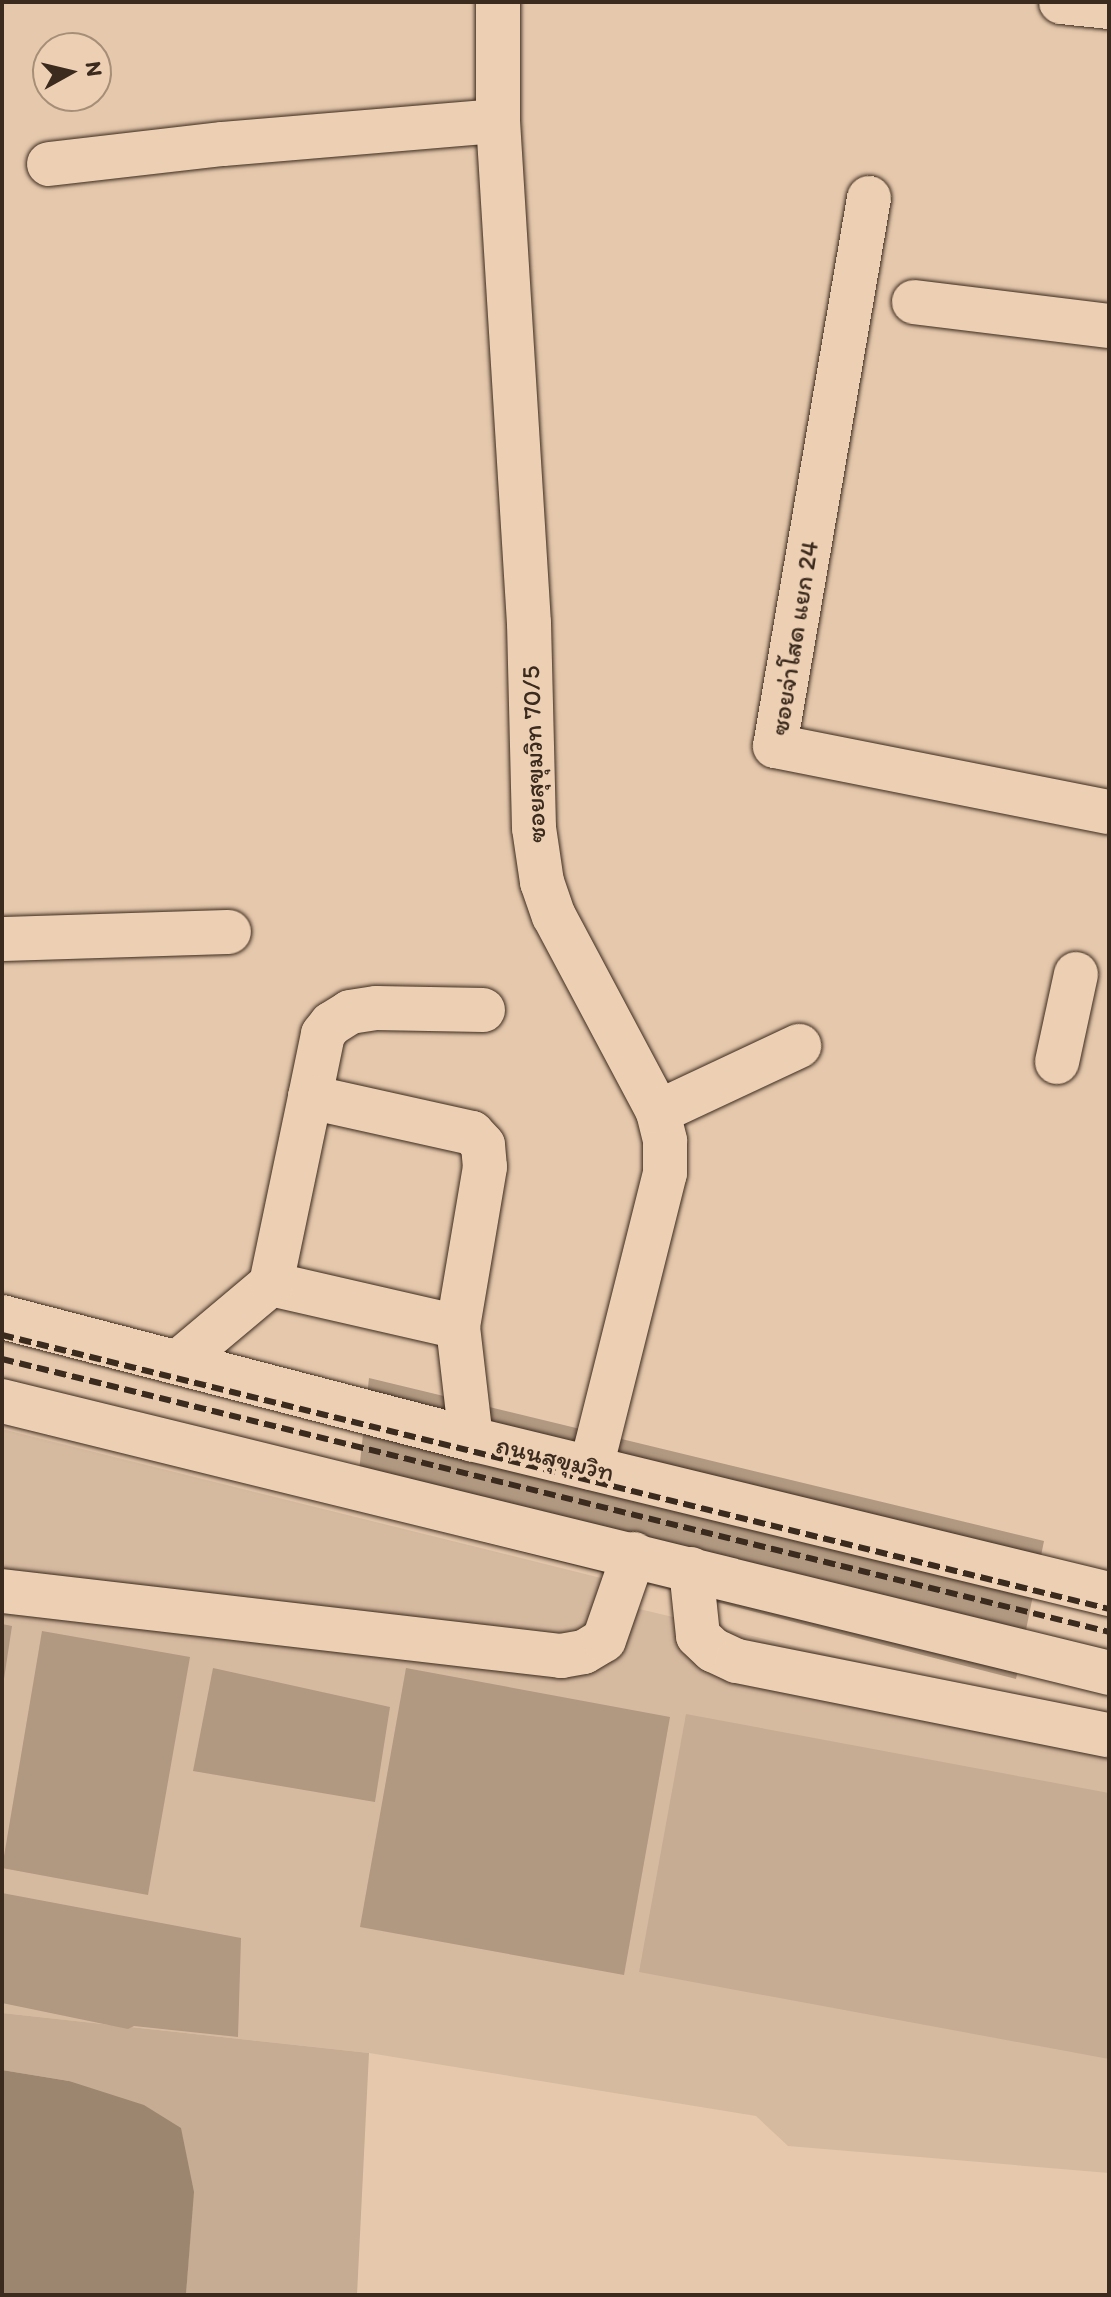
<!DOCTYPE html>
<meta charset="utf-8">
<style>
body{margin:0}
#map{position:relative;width:1111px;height:2297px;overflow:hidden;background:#e6c9ad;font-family:Itim,"Playpen Sans Thai",sans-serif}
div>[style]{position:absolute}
.built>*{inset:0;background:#d6baa0}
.green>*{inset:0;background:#c6ac93}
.water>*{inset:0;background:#9d8670}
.building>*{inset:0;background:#b19880}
.roads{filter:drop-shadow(0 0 2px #3b2a1e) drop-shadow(0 0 2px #3b2a1e)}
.minor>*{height:44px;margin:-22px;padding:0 22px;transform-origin:22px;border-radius:22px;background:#edd0b3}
.highway>*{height:44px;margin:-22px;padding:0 22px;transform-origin:22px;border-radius:22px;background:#edd0b3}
.rail>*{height:6px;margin-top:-3px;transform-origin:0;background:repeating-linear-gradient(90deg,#3b2a1e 0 12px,transparent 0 18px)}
span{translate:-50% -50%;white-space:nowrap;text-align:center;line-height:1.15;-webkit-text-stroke:7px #edd0b3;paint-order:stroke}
.street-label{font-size:26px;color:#3b2a1e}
.frame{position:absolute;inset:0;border:4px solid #3b2a1e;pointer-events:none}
.north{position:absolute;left:32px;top:32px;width:80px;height:80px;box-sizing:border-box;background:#edd0b3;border:2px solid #a68e77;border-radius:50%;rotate:82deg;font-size:22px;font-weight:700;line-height:32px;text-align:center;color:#3b2a1e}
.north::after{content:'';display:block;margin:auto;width:28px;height:36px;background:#3b2a1e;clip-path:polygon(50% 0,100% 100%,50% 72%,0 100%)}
</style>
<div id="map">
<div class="built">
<div style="clip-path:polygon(2px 1429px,605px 1579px,606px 1601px,1109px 1721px,1109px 2173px,788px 2146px,756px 2116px,369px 2053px,2px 2013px)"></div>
</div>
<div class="green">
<div style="clip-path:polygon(686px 1714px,1109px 1793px,1109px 2059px,639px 1972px)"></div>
<div style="clip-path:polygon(2px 2013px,369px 2053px,357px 2295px,186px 2295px,193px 2192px,69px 2081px,2px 2070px)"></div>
</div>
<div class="water">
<div style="clip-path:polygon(2px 2070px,69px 2081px,144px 2105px,181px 2128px,194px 2192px,186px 2295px,2px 2294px)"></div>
</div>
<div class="building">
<div style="clip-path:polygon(369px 1378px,1044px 1541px,1016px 1679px,355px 1509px)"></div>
<div style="clip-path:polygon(2px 1624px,12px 1626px,4px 1679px,2px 1679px)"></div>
<div style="clip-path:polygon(42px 1631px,190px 1657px,148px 1895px,2px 1868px)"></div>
<div style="clip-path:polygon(213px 1668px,390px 1707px,375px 1802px,193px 1771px)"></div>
<div style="clip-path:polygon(406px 1668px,670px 1717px,624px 1975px,360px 1927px)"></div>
<div style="clip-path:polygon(2px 1893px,241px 1938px,238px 2037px,134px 2026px,128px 2029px,2px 2003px)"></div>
</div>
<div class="roads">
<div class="minor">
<div style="left:498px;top:2px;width:119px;rotate:90deg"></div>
<div style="left:498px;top:121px;width:503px;rotate:86.47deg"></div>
<div style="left:529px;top:623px;width:205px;rotate:88.6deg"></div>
<div style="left:534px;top:828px;width:55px;rotate:81.6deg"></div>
<div style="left:542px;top:882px;width:36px;rotate:71deg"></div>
<div style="left:554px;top:916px;width:222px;rotate:62deg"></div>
<div style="left:658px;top:1112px;width:30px;rotate:76deg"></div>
<div style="left:665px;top:1141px;width:32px;rotate:90deg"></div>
<div style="left:665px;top:1173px;width:304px;rotate:104.1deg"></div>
<div style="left:1061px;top:2px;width:48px;rotate:5.9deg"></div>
<div style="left:49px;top:164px;width:175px;rotate:-6.6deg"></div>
<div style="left:223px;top:144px;width:276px;rotate:-4.8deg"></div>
<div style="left:869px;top:198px;width:556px;rotate:99.73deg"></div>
<div style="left:775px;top:746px;width:340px;rotate:11.2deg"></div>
<div style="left:914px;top:302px;width:196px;rotate:7deg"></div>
<div style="left:2px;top:939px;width:227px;rotate:-1.8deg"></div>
<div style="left:1057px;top:1062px;width:90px;rotate:-77.8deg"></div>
<div style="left:310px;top:1097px;width:64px;rotate:-78.3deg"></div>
<div style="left:323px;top:1034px;width:13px;rotate:-51deg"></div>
<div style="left:331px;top:1024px;width:22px;rotate:-32deg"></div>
<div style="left:350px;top:1012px;width:26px;rotate:-9deg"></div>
<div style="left:376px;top:1008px;width:107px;rotate:1.1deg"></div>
<div style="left:658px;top:1112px;width:156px;rotate:-25.1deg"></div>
<div style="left:271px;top:1284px;width:192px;rotate:12.9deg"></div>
<div style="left:178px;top:1362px;width:121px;rotate:-40deg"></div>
<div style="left:271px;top:1284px;width:191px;rotate:-78.2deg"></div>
<div style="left:310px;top:1097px;width:166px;rotate:12.5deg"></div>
<div style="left:472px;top:1133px;width:16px;rotate:47deg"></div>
<div style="left:483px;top:1145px;width:22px;rotate:85deg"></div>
<div style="left:485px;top:1167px;width:162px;rotate:99.6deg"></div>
<div style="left:458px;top:1327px;width:113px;rotate:83.4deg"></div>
<div style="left:691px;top:1569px;width:67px;rotate:84deg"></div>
<div style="left:698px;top:1636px;width:21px;rotate:43deg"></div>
<div style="left:713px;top:1650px;width:26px;rotate:25deg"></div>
<div style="left:737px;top:1661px;width:379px;rotate:11.3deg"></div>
<div style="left:2px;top:1591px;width:563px;rotate:6.63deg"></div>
<div style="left:561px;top:1656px;width:23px;rotate:-10deg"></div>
<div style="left:584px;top:1652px;width:23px;rotate:-31deg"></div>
<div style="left:604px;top:1640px;width:91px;rotate:-70.8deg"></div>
</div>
<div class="highway">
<div style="left:2px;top:1317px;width:485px;rotate:14.6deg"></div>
<div style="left:471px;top:1439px;width:657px;rotate:13.66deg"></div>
<div style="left:2px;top:1401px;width:1140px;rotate:13.8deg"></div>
</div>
</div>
<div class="rail">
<div style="left:2px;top:1335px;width:1140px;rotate:13.9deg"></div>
<div style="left:2px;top:1359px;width:1140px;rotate:13.85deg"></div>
</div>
<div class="street-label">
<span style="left:795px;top:638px;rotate:-81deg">ซอยจ่าโสด แยก 24</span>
<span style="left:534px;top:754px;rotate:-92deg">ซอยสุขุมวิท 70/5</span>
<span style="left:555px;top:1459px;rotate:14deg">ถนนสุขุมวิท</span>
</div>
<div class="frame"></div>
<div class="north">N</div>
</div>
